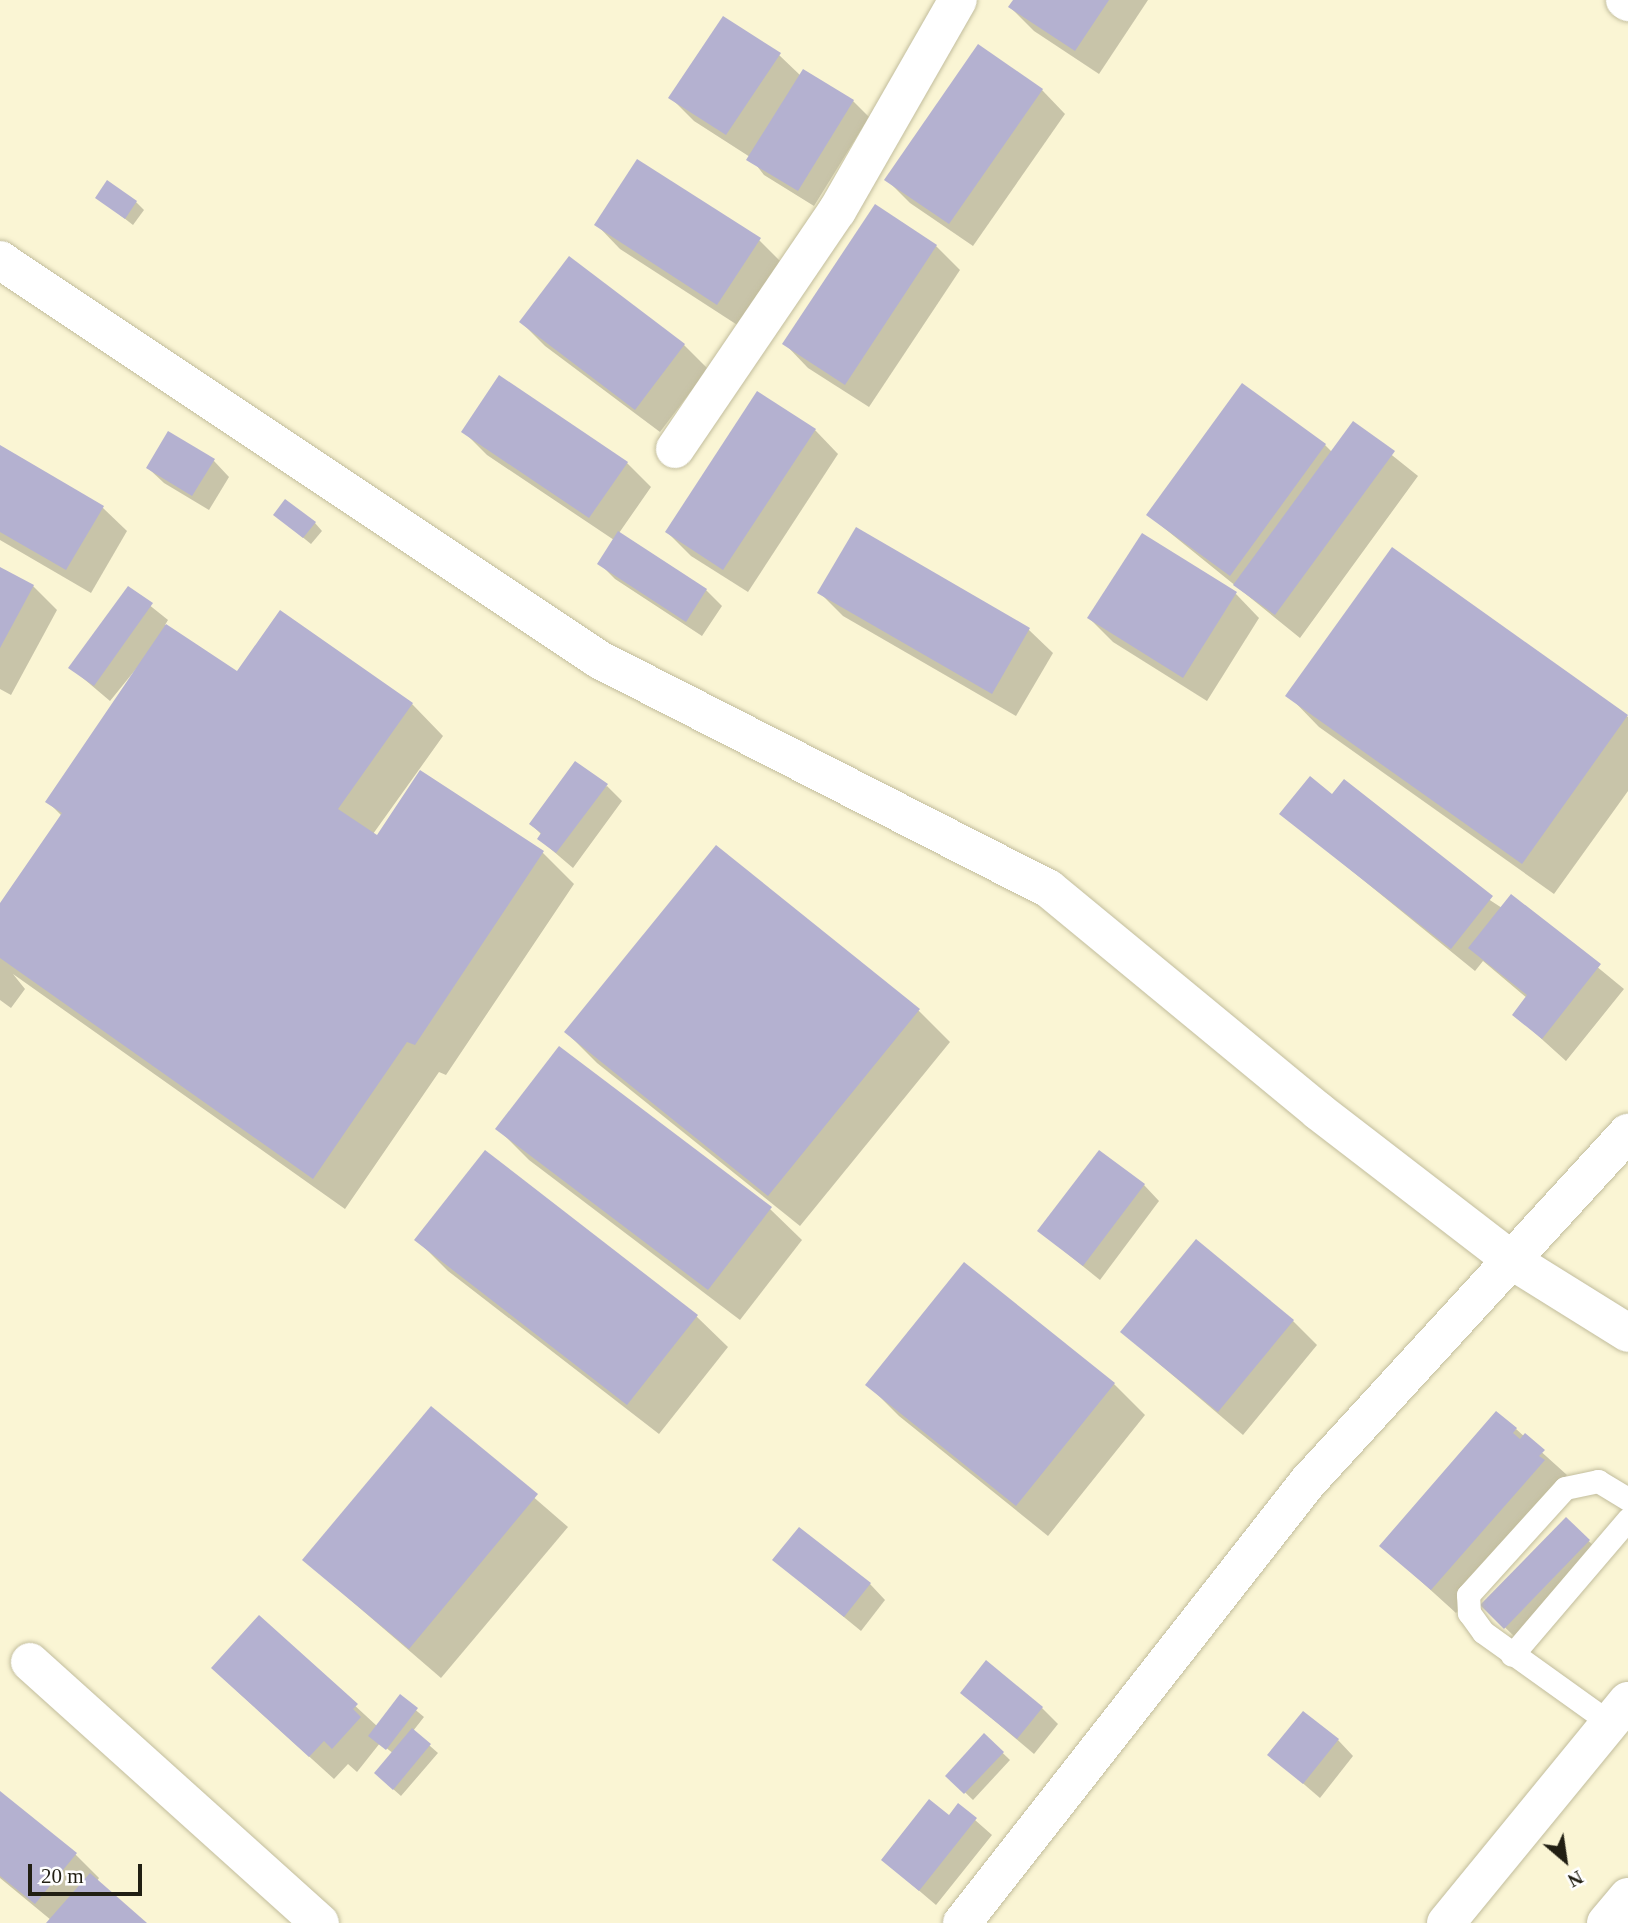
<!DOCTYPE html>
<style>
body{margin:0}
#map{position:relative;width:1628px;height:1923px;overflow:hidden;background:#faf5d4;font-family:"Times New Roman",serif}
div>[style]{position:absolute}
.shadow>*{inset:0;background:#0003}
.building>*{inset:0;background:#b4b1d0}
.roads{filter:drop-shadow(0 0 2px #c2bd9d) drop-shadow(0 0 2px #c2bd9d)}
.lane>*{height:23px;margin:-11.5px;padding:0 11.5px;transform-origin:11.5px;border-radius:11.5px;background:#fff}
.street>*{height:38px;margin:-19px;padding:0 19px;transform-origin:19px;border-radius:19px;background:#fff}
.highway>*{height:38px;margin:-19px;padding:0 19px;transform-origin:19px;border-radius:19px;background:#fff}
span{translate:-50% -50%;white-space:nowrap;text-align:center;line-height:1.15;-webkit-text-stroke:6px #fff;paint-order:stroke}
.north{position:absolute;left:1530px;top:1825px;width:70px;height:70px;-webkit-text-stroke:5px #fff;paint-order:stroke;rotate:151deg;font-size:19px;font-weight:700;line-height:28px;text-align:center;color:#211f13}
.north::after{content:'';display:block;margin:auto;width:24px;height:32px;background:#211f13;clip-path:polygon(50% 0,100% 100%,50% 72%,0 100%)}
.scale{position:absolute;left:28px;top:1864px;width:114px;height:32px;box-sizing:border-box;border:4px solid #211f13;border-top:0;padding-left:9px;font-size:21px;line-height:24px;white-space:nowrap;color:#211f13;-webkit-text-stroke:5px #fff;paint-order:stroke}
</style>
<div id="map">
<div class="shadow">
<div style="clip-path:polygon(1015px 0,1148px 0,1099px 74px,1034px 31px,1010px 7px)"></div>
<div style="clip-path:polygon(779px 55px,801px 76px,853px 101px,869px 117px,814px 206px,764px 175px,750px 157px,694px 121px,670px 97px)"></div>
<div style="clip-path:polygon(1042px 90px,1065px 114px,973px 246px,910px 203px,886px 179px)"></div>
<div style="clip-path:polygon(97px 197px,136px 202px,144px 210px,133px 225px)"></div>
<div style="clip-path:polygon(597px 225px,759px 240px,783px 264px,742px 328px,620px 249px)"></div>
<div style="clip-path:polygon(936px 246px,960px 270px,869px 407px,808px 368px,785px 344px)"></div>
<div style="clip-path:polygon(570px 259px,684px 345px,708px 369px,660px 432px,545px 346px,521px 322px)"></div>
<div style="clip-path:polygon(1353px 424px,1418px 476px,1300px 638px,1148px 515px,1325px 445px,1332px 452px)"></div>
<div style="clip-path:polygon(815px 430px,838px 454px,748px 592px,691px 556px,667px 532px)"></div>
<div style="clip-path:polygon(463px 431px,627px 463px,651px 487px,619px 533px,706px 590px,722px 606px,702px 636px,615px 579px,599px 563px,614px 540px,487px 455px)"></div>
<div style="clip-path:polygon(0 447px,103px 508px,127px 531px,91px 593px,0 540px)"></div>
<div style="clip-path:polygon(214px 461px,229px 477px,209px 510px,164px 483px,148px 468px)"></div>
<div style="clip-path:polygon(275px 515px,315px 523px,322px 531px,311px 544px)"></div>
<div style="clip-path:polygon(1392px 549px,1628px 717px,1628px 791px,1554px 894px,1319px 727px,1288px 695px)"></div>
<div style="clip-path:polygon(0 569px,33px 586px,57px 610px,11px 695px,0 689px)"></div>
<div style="clip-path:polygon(128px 588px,168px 620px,165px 625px,238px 673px,412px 704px,443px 736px,373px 834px,378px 837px,421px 773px,543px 853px,574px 884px,446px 1075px,439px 1072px,345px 1209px,13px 974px,25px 989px,11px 1008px,0 1000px,0 906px,62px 816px,48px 802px,144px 659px,110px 701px,71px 668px)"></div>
<div style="clip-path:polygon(819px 592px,1029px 630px,1053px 653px,1016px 716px,843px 616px)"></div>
<div style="clip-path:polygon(1236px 594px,1259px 618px,1207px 701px,1113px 642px,1089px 618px)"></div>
<div style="clip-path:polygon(607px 786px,622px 801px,573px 868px,539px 839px,542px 835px,531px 824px)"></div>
<div style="clip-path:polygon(1332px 797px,1502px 908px,1511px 896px,1624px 989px,1566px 1061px,1514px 1014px,1527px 998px,1483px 961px,1475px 971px,1282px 814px)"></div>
<div style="clip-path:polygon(716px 848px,919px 1011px,950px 1042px,800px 1226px,597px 1063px,566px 1032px)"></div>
<div style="clip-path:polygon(498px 1129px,770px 1209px,802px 1240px,740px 1320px,529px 1160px)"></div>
<div style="clip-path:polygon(1144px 1185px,1159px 1201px,1100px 1280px,1039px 1231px)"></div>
<div style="clip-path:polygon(417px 1240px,696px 1316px,728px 1347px,659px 1434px,448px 1271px)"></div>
<div style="clip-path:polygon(1293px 1321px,1317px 1345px,1243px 1435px,1122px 1332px)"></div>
<div style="clip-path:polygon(1114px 1384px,1145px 1415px,1048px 1536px,899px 1416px,868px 1385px)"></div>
<div style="clip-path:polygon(431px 1408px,568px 1527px,441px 1678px,304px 1560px)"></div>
<div style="clip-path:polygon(1516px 1429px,1567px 1475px,1562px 1481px,1567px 1485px,1456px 1613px,1382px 1546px)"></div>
<div style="clip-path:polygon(1566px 1519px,1605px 1557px,1521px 1643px,1482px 1605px)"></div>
<div style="clip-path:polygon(774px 1560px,870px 1584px,885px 1600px,861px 1631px)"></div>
<div style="clip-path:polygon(259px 1617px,378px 1727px,400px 1697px,424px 1717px,413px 1731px,438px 1753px,401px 1796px,384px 1781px,394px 1754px,380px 1743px,357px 1772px,348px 1764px,334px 1779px,237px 1691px)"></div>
<div style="clip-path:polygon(962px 1693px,1042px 1708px,1058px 1724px,1034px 1754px)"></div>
<div style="clip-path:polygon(985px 1736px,1010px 1760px,973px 1800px,948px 1776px)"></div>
<div style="clip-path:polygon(1338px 1740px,1353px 1756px,1320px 1798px,1270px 1755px)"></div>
<div style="clip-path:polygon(0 1793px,76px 1855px,99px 1878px,97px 1881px,145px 1923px,49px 1923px,51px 1920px,0 1878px)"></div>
<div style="clip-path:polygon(958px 1805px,992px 1835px,936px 1905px,883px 1860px,949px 1817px)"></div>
</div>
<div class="building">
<div style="clip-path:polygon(1013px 0,1109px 0,1075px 51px,1008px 7px)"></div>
<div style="clip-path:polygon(723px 16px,781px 53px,726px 135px,668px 98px)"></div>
<div style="clip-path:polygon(978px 44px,1043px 89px,949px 224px,884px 180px)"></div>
<div style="clip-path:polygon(803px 69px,854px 100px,798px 191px,746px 160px)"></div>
<div style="clip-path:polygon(637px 159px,761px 238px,717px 305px,594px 225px)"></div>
<div style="clip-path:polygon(107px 180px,137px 201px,125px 219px,95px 198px)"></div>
<div style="clip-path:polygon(875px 204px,937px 245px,845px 385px,782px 344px)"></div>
<div style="clip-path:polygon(569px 256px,685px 344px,635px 410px,519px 322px)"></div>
<div style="clip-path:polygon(499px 375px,628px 462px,589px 518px,461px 432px)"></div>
<div style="clip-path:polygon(1242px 383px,1326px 444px,1230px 576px,1146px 515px)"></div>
<div style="clip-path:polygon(757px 391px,816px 429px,723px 570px,665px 532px)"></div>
<div style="clip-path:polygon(1353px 421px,1395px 451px,1275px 615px,1233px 585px)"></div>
<div style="clip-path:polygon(168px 431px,215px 459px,192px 496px,146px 468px)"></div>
<div style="clip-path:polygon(0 445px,104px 506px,66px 570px,0 532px)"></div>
<div style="clip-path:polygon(285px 499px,316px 522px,303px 538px,273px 515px)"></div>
<div style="clip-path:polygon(856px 527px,1030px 628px,992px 694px,817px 593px)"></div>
<div style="clip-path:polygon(618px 531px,707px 589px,686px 622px,597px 564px)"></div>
<div style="clip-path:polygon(1142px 533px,1237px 592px,1183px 678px,1087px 618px)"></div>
<div style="clip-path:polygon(1392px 547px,1628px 715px,1522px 864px,1285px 696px)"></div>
<div style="clip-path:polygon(0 567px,34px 585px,0 648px)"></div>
<div style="clip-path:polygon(128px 586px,153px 603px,94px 686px,68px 668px)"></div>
<div style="clip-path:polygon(280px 610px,413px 703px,338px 809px,377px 835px,420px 770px,544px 851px,415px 1045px,407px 1042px,313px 1179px,0 958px,0 903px,62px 813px,45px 802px,166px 624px,237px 671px)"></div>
<div style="clip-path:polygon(575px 761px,608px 784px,556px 853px,537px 839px,541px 833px,529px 824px)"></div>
<div style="clip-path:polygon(1310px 776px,1332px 794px,1344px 779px,1493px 896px,1451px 949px,1279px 814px)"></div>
<div style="clip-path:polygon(716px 845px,920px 1009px,768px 1196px,564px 1032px)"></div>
<div style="clip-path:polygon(1511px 894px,1601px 964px,1542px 1039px,1512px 1015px,1527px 995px,1468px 948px)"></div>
<div style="clip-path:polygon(559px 1046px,772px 1207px,708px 1290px,495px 1129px)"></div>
<div style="clip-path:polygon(485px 1150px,698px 1315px,627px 1405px,414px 1240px)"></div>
<div style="clip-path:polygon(1099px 1150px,1145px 1184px,1083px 1266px,1037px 1231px)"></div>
<div style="clip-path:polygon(1196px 1239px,1294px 1320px,1218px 1412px,1120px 1332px)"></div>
<div style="clip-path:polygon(964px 1262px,1115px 1383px,1016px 1506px,865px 1385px)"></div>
<div style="clip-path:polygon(431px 1406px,538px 1494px,409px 1649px,302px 1560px)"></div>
<div style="clip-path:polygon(1496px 1411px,1517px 1428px,1513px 1433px,1520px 1439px,1525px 1433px,1545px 1450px,1539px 1456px,1545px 1460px,1431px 1590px,1379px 1546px)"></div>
<div style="clip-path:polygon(1566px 1517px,1590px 1540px,1504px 1629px,1480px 1605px)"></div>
<div style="clip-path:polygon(799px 1527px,871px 1583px,844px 1617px,772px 1560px)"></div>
<div style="clip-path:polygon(259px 1615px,358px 1704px,353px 1709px,361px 1717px,332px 1749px,324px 1741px,309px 1757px,211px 1668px)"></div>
<div style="clip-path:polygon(986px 1660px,1043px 1707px,1017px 1739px,960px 1693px)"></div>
<div style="clip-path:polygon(400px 1694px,418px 1708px,386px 1750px,368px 1736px)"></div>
<div style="clip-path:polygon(1303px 1711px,1339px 1739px,1303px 1784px,1267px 1755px)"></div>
<div style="clip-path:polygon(412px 1728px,431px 1744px,393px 1790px,374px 1773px)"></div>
<div style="clip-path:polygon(984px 1733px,1004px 1752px,964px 1794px,945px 1776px)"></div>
<div style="clip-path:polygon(0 1791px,77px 1853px,35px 1904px,0 1876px)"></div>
<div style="clip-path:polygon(929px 1799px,949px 1815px,958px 1803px,977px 1818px,919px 1891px,881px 1860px)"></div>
<div style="clip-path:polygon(90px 1873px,147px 1923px,46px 1923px)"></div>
</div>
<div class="roads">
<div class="lane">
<div style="left:1512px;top:1655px;width:179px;rotate:-49.5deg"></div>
<div style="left:1610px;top:1723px;width:156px;rotate:-144.4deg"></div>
<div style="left:1483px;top:1632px;width:24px;rotate:-126deg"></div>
<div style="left:1469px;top:1613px;width:18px;rotate:-93deg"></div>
<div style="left:1468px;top:1595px;width:144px;rotate:-47.8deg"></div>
<div style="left:1565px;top:1488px;width:34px;rotate:-12deg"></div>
<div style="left:1598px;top:1481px;width:35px;rotate:31deg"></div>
</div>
<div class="street">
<div style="left:1625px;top:0;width:4px;rotate:34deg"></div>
<div style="left:0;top:260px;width:719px;rotate:33.71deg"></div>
<div style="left:598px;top:659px;width:506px;rotate:27.02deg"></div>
<div style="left:1049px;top:889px;width:349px;rotate:39.5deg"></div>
<div style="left:1318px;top:1111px;width:247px;rotate:37.6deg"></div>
<div style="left:1514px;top:1262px;width:134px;rotate:31.9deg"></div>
<div style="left:675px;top:449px;width:288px;rotate:-55.8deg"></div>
<div style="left:837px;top:211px;width:243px;rotate:-60.2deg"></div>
<div style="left:30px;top:1662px;width:390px;rotate:42deg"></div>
<div style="left:962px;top:1923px;width:559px;rotate:-51.9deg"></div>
<div style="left:1307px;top:1483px;width:475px;rotate:-47.5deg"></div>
</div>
<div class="highway">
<div style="left:1446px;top:1923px;width:287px;rotate:-50.7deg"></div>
<div style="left:1606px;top:1923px;width:34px;rotate:-50deg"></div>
</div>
</div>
<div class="north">N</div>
<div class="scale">20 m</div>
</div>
